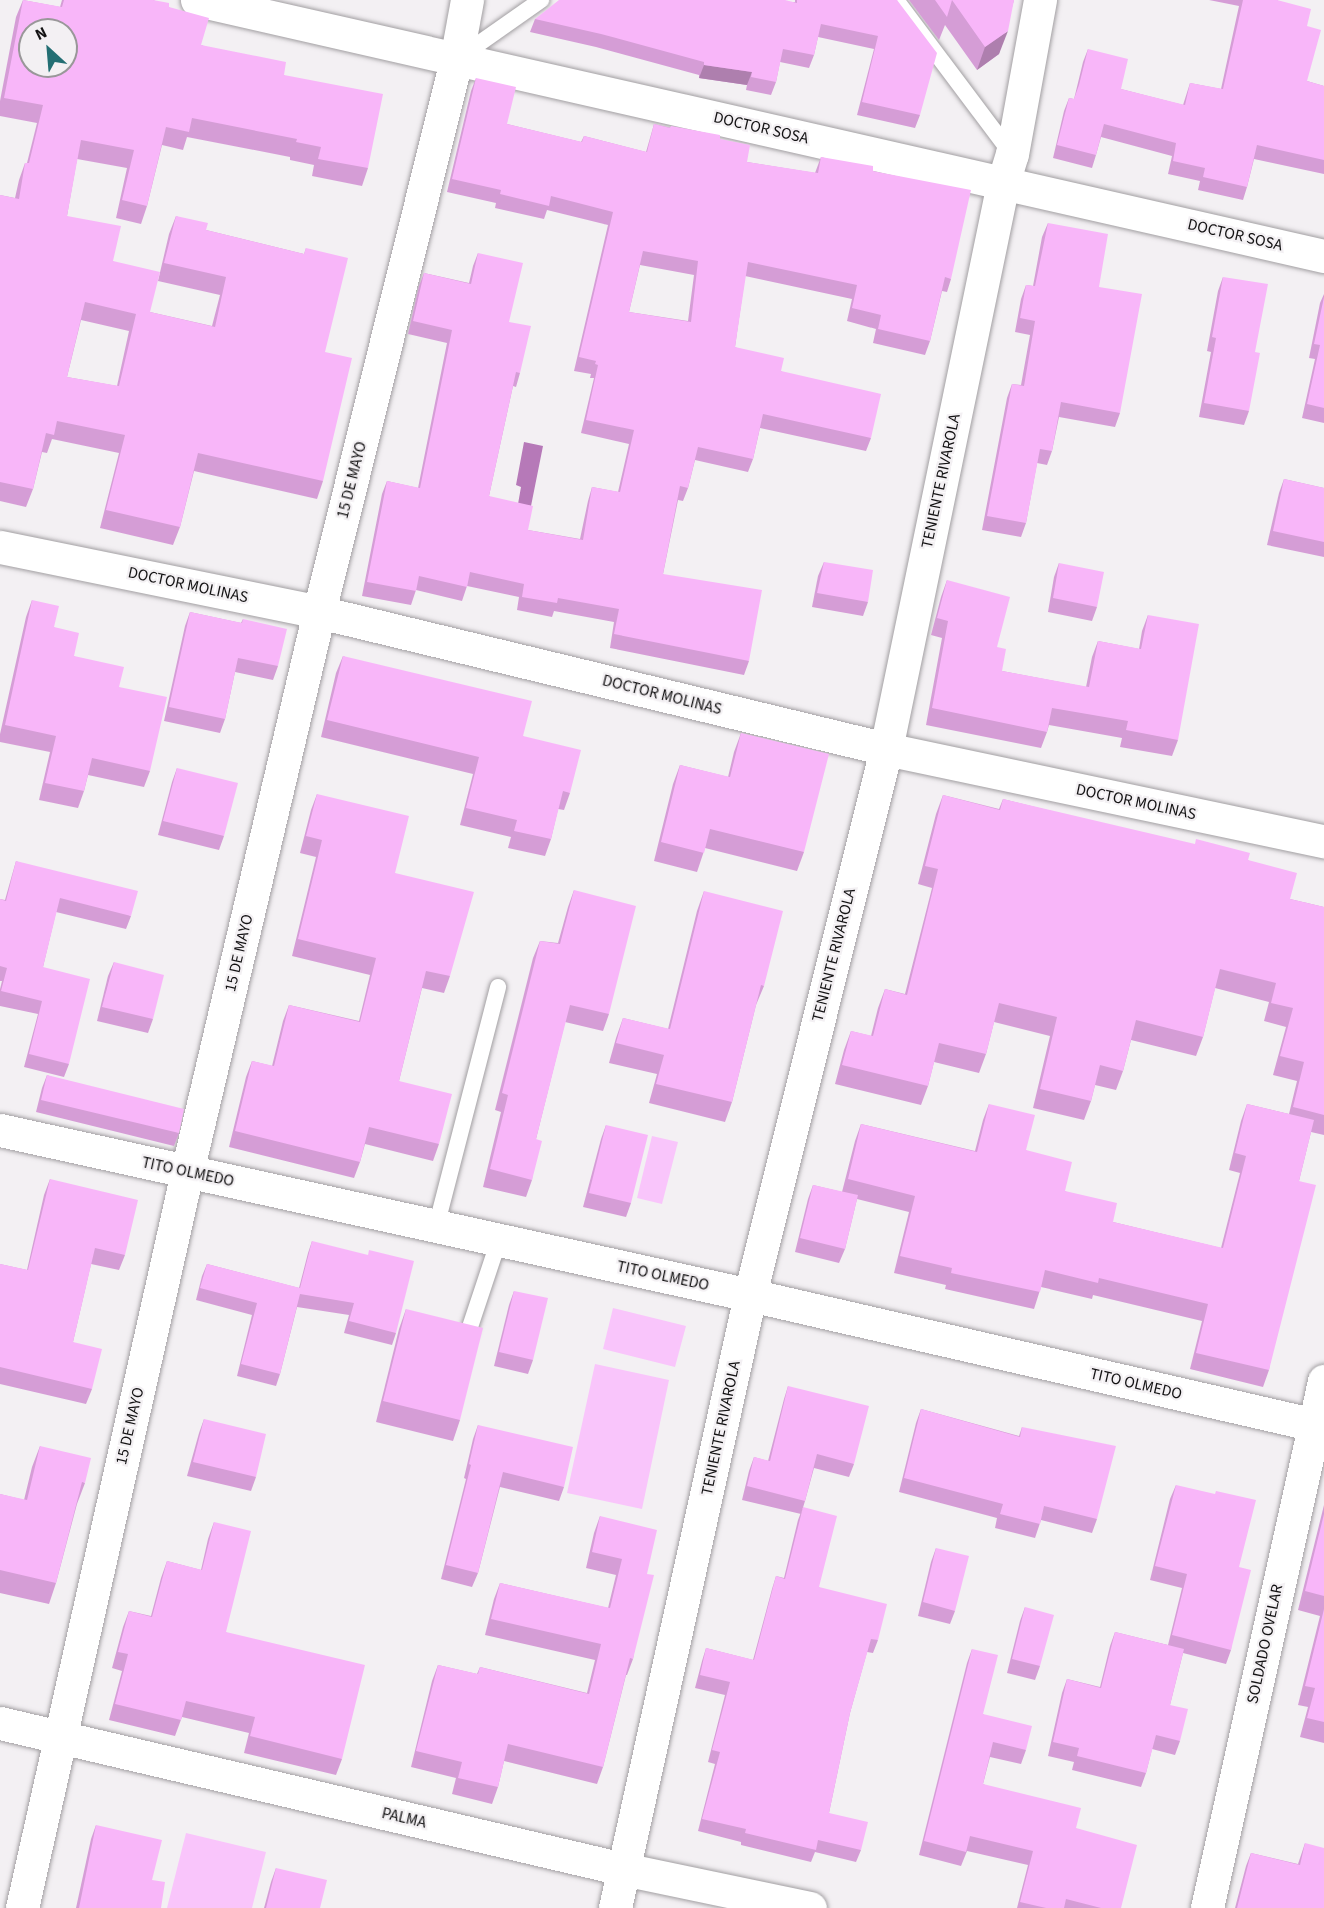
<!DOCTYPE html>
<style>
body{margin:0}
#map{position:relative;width:1324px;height:1908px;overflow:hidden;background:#f3f0f3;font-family:"Source Sans 3",sans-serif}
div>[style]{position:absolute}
.green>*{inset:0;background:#f9c5fb}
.water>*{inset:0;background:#b679b8}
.roads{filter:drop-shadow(0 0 2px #a29fa2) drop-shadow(0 0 2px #a29fa2)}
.service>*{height:16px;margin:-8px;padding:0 8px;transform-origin:8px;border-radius:8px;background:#fff}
.minor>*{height:33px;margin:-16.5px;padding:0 16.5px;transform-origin:16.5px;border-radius:16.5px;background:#fff}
.tertiary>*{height:33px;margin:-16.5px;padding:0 16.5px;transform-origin:16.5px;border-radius:16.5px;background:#fff}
.secondary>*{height:33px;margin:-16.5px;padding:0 16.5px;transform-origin:16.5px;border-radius:16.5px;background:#fff}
.wall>*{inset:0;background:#d59dd6}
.shaded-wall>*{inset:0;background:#ae7fae}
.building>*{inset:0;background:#f8b6f9}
span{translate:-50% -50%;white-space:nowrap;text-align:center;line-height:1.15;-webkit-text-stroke:4.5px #f3f0f3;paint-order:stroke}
.street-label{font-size:16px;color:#131213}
.north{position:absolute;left:18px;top:18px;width:60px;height:60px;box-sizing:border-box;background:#f3f0f3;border:2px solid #999799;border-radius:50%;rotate:334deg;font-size:16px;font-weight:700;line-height:24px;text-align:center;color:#131213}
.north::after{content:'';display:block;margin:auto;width:21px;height:27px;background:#236e73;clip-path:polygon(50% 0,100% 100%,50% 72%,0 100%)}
</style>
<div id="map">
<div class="green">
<div style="clip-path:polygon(652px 1136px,678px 1142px,662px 1204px,637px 1198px)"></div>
<div style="clip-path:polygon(613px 1308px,686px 1326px,675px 1367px,603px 1349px)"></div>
<div style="clip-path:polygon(595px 1364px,669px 1380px,642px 1509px,567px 1493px)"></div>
<div style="clip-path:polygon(186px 1833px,266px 1852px,252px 1908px,167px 1908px)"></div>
</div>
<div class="water">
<div style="clip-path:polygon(524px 442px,543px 446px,531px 506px,518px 504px,521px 487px,516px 485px)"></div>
</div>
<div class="roads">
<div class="service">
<div style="left:896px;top:0;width:191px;rotate:53.1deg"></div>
<div style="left:457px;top:59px;width:103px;rotate:-35.1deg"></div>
<div style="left:436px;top:1227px;width:248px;rotate:-75.5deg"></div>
<div style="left:468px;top:1333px;width:98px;rotate:-71.6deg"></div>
</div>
<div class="minor">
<div style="left:0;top:547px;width:326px;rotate:11.5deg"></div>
<div style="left:319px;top:612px;width:583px;rotate:13.58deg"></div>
<div style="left:886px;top:749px;width:448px;rotate:11.9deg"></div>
<div style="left:0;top:1130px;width:768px;rotate:12.41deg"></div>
<div style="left:750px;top:1295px;width:589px;rotate:12.95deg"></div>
<div style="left:0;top:1723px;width:640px;rotate:13.19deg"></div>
<div style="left:623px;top:1869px;width:191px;rotate:11.8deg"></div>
<div style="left:22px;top:1908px;width:754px;rotate:-77.36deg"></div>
<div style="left:187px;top:1172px;width:575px;rotate:-76.74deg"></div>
<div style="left:319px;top:612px;width:569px;rotate:-76.06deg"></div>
<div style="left:456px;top:60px;width:61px;rotate:-79.6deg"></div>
<div style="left:615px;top:1908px;width:628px;rotate:-77.58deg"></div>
<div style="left:750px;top:1295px;width:563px;rotate:-76.01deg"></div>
<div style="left:886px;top:749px;width:578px;rotate:-78.32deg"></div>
<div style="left:1003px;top:183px;width:30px;rotate:-73deg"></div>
<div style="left:1012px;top:154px;width:157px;rotate:-79.7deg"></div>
</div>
<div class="tertiary">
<div style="left:197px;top:0;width:1156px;rotate:12.8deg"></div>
</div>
<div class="secondary">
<div style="left:1207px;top:1908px;width:540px;rotate:-77.48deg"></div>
</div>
</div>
<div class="wall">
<div style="clip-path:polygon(evenodd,23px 0,60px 7px,62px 0,153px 0,169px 7px,201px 45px,284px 75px,368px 168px,362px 186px,312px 176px,314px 165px,290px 160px,290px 157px,187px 137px,183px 150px,162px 145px,147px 206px,141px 224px,116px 218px,127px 168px,77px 159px,67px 216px,113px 261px,150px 312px,212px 326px,220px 295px,158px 281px,169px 234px,176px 216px,206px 230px,304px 254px,306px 248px,325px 352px,323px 481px,317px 499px,194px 471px,180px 527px,173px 545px,100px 528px,119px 453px,52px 439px,47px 453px,42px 452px,33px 489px,26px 507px,0 501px,0 195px,15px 198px,19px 180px,25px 163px,27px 163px,37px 123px,0 116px,0 101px,16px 17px,23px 0,81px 320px,129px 331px,117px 386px,67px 377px,81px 320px)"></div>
<div style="clip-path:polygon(795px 0,897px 0,920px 115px,915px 128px,857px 115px,874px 49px,818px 37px,814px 55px,809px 68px,780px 62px,776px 82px,771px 95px,746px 90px,747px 85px,699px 78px,699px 75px,596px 47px,530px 32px,535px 19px,795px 2px)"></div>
<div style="clip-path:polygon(909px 0,1014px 0,999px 54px,977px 70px,945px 25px,939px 40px)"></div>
<div style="clip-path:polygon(1209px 0,1277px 0,1307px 26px,1307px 81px,1324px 86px,1324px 174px,1254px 159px,1247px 187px,1243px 200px,1198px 190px,1200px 181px,1168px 174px,1172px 156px,1101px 137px,1096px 155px,1092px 168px,1053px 158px,1064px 111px,1069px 98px,1074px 99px,1075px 95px,1083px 62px,1088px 49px,1121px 89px,1183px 105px,1190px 83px,1221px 89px,1239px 6px)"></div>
<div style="clip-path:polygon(evenodd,476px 78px,507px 124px,581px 142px,584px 136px,646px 152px,654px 124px,720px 139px,747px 162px,815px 173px,821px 157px,873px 171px,951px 279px,947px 292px,942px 291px,930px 341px,925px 355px,873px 343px,876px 329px,847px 321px,852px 299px,745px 276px,735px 347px,781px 371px,871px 438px,866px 451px,760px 428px,753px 459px,748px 472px,695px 460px,688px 488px,683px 501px,678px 500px,663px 574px,749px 661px,744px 675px,610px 648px,614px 622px,554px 611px,552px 617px,517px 610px,519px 597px,467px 586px,462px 601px,416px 590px,411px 605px,362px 596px,382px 494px,387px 481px,418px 488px,447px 343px,408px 334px,419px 286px,424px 273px,469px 283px,473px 266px,478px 253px,509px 322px,520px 373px,516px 387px,513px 386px,489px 496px,528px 530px,580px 539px,588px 501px,592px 487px,618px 492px,629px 444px,581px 433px,594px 378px,590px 378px,591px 374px,574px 371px,608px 225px,547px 210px,544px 219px,495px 208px,496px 203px,447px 192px,471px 91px,476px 78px,640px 265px,694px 275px,688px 321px,629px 312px,640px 265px)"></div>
<div style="clip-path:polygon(1048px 223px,1099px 287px,1120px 413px,1115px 427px,1059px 417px,1052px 451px,1047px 465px,1037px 463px,1026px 523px,1021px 537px,982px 530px,1007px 398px,1012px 384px,1021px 385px,1030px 335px,1015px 332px,1021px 299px,1026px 285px,1033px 286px,1042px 237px)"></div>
<div style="clip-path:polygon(1223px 277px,1249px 411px,1244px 425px,1199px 417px,1211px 352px,1207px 351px,1218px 291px)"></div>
<div style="clip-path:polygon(1324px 294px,1324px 423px,1302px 418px,1315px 359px,1309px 358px,1320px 303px)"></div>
<div style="clip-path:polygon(1284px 479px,1324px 488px,1324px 557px,1267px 545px,1279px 493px)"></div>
<div style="clip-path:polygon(824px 562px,868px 602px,863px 616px,812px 607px,818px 576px)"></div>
<div style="clip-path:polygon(1059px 563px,1097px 607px,1092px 621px,1048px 612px,1054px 577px)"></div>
<div style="clip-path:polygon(947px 580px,997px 647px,1002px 671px,1086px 687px,1092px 657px,1098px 641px,1139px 649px,1142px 631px,1148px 615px,1178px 740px,1172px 756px,1120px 747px,1122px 738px,1049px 725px,1047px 732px,1041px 748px,926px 725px,942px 638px,931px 635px,941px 597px)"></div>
<div style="clip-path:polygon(32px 600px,54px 627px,74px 656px,119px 687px,150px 771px,144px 787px,88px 775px,84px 791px,78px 808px,39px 800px,50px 752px,0 742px,0 734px,26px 617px)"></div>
<div style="clip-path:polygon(190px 612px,241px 623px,243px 619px,278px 666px,273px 680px,235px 672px,225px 719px,220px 733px,164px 721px,185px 626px)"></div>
<div style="clip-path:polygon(343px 656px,523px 736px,570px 793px,564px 810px,558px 809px,551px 839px,545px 856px,508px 848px,511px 837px,460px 825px,473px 774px,321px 737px,336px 673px)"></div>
<div style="clip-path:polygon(741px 733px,804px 852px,797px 871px,705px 848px,697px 872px,654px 861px,673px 784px,680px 765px,728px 777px,734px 752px)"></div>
<div style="clip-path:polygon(177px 768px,224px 836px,219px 850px,158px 835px,172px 782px)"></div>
<div style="clip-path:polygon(317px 794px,395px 873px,450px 976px,444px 993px,422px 988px,399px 1081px,439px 1144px,433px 1161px,365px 1144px,360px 1162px,354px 1178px,229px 1147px,246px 1077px,252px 1061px,272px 1066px,283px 1021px,289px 1005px,359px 1021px,370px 975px,292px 956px,316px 857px,300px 853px,311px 810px)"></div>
<div style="clip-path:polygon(943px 795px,999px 809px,1003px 799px,1248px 860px,1290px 899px,1324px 907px,1324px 1135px,1311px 1132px,1299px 1181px,1269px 1370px,1263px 1387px,1190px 1369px,1202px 1321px,1093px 1295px,1092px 1299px,1041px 1287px,1034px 1309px,945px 1289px,946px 1285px,894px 1273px,909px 1212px,857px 1199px,845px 1249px,839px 1263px,795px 1252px,808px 1199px,813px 1185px,842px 1192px,855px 1141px,861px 1124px,975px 1151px,983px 1120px,989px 1104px,1026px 1150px,1065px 1191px,1113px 1222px,1221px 1248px,1240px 1173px,1229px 1170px,1241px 1121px,1247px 1104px,1289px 1114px,1297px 1081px,1273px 1075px,1286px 1027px,1264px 1021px,1269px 1002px,1215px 988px,1203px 1037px,1196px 1056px,1131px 1040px,1123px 1071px,1116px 1090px,1095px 1085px,1091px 1101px,1084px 1120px,1033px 1108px,1050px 1036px,994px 1022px,986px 1054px,979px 1073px,934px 1062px,928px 1086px,921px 1105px,835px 1084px,844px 1050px,851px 1031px,871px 1036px,878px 1008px,885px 989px,905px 994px,932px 888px,918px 884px,936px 814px)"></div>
<div style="clip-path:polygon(16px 861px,131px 916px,126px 929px,56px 912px,43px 967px,69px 1064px,64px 1077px,24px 1067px,38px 1014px,0 1006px,0 989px,2px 981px,0 981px,0 899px,5px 900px,12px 875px)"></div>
<div style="clip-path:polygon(574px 890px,609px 1014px,603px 1031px,565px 1022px,536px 1139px,532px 1180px,526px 1197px,483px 1187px,501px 1112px,495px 1110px,533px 958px,540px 941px,558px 943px,568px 907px)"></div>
<div style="clip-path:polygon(704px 891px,764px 986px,756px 1005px,732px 1102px,725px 1122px,649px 1103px,657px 1074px,609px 1063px,616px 1038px,623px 1018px,668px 1029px,697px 911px)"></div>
<div style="clip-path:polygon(114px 962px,153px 1019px,148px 1033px,97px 1021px,108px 976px)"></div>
<div style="clip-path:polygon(47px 1075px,179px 1133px,174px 1146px,36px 1112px,42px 1088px)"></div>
<div style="clip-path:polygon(606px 1125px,631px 1203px,626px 1217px,583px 1207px,601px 1139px)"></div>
<div style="clip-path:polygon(50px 1179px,125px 1255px,119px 1270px,91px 1264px,73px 1342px,92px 1389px,86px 1404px,0 1384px,0 1264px,27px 1270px,44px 1195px)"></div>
<div style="clip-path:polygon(312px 1241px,396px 1333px,392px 1345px,344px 1333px,349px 1315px,297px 1307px,280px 1374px,276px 1386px,237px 1376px,252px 1315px,196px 1300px,202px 1276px,207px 1264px,299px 1288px,308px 1253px)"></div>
<div style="clip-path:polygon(514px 1291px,533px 1360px,528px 1374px,494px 1366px,509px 1305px)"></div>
<div style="clip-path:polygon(406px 1309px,460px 1420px,453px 1441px,376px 1422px,399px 1329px)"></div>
<div style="clip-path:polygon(788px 1386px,854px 1464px,849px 1477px,814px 1468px,805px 1501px,801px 1514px,742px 1500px,749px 1471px,754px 1457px,768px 1461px,784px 1399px)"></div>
<div style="clip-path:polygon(921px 1409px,1019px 1436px,1022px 1427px,1097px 1519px,1092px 1533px,1041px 1520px,1035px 1538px,995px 1528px,997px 1518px,899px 1492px,916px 1423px)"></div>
<div style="clip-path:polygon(204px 1419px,256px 1477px,251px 1491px,187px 1476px,199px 1433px)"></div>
<div style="clip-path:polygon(478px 1425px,564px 1487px,559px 1501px,500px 1487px,478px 1573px,472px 1587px,441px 1579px,466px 1479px,464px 1478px,473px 1439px)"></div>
<div style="clip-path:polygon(40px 1446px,85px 1483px,77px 1504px,56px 1583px,49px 1604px,0 1593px,0 1494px,24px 1500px,32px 1467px)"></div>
<div style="clip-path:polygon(1176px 1485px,1239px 1567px,1231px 1650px,1226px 1664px,1183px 1653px,1170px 1705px,1180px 1741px,1175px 1755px,1152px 1749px,1146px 1773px,1141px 1787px,1072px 1770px,1074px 1762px,1048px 1756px,1062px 1693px,1067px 1679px,1100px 1687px,1110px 1646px,1115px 1632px,1168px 1645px,1182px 1588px,1150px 1580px,1170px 1499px)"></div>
<div style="clip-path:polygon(1324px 1505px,1324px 1743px,1300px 1737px,1308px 1707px,1298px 1705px,1320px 1616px,1298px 1610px)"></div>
<div style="clip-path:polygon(803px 1507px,819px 1587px,878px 1640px,873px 1653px,867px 1652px,850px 1713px,829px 1813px,861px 1850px,856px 1862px,815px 1852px,811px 1862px,741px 1845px,741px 1842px,698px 1831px,715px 1764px,708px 1762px,725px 1695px,695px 1688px,702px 1661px,706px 1648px,753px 1660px,772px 1589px,776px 1576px,784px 1578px,798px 1520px)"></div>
<div style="clip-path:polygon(600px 1516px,647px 1574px,633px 1659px,627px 1675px,626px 1675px,603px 1767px,597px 1784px,504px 1761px,498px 1787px,492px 1804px,452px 1794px,456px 1778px,411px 1767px,432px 1681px,438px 1665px,477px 1674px,480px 1667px,587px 1693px,595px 1660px,485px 1635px,494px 1599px,500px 1583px,608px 1608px,616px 1575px,586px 1568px,594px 1533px)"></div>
<div style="clip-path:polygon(214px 1522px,226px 1632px,342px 1759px,336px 1775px,244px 1753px,249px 1733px,182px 1717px,175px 1736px,109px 1720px,122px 1671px,112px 1668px,123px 1627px,129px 1611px,151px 1616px,161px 1578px,167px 1561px,201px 1570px,208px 1539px)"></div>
<div style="clip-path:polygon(936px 1548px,955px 1611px,950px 1624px,918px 1616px,931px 1562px)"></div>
<div style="clip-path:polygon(1025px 1607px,1040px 1666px,1035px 1680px,1007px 1673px,1020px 1621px)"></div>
<div style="clip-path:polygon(972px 1649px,983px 1714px,1026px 1750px,1021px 1764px,990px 1757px,983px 1784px,1076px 1828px,1121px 1908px,1017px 1908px,1028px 1865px,967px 1851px,961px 1866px,919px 1855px,967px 1663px)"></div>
<div style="clip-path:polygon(96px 1825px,161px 1908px,76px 1908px,91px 1839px)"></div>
<div style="clip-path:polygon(1305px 1843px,1324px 1908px,1235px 1908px,1246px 1866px,1251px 1853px,1298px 1864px)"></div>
<div style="clip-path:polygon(276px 1868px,320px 1908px,264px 1908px,271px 1882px)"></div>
</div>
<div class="shaded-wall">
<div style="clip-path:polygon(1008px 31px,999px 54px,977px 70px,985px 47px)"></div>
<div style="clip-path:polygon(704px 65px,752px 72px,747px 85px,699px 78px)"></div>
</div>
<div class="building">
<div style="clip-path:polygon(evenodd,23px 0,62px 7px,64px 0,153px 0,169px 3px,169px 7px,209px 18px,201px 45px,286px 62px,284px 75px,383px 94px,368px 168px,318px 159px,321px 147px,296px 142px,297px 139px,192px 118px,189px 132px,166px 127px,147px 206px,122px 200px,134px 150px,81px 140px,67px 216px,121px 226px,113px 261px,160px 272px,150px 312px,215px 327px,226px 277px,164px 263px,176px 216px,208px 223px,206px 230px,304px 254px,306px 248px,348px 258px,325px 352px,352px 358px,323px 481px,198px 453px,180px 527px,106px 510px,125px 435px,57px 421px,54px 435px,46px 433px,33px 489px,0 482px,0 195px,19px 199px,25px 163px,29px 163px,43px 105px,4px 98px,23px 0,30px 30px,66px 30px,66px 66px,30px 66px,30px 30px,23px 0,85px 302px,136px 314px,119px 386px,67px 377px,85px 302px)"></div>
<div style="clip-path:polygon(559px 0,785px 0,797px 3px,797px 0,897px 0,937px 53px,920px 115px,862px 102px,878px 36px,821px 24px,814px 55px,783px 49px,776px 82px,751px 77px,752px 72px,704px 65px,704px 62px,601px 34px,535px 19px)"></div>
<div style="clip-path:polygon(935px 0,1014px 0,1008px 31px,985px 47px,952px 0,947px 17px)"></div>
<div style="clip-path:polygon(1243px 0,1277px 0,1311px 9px,1307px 26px,1321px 30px,1307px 81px,1324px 86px,1324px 160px,1257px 145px,1247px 187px,1203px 177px,1205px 168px,1173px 161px,1176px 143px,1104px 124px,1096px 155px,1057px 145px,1069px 98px,1074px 99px,1079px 85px,1088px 49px,1128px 59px,1121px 89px,1185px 105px,1190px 83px,1223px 89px)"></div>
<div style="clip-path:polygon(evenodd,476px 78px,516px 87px,507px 124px,582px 142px,584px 136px,647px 152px,654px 124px,670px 128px,671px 126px,720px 135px,720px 139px,750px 145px,747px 162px,818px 173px,821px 157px,873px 166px,873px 171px,971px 190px,951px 279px,945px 277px,930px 341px,878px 329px,881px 315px,852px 308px,857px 285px,748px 262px,735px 347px,784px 358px,781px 371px,881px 394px,871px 438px,763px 414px,753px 459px,698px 447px,688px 488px,680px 486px,663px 574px,762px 590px,749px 661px,614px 634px,619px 609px,558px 598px,557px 603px,522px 597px,524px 584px,470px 572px,467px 587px,419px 576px,416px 591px,367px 582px,387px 481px,420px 488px,452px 330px,413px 321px,424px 273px,471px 284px,478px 253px,523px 263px,509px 322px,531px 326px,520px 373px,516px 372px,489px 496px,533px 506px,528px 530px,583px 540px,592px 487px,620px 492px,634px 430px,586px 420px,598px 365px,595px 364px,596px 361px,579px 357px,613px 212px,551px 196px,549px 206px,500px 194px,501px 190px,452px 179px,476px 78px,643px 251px,698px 261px,691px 322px,629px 312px,643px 251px)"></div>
<div style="clip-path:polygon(1048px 223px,1108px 234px,1099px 287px,1142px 294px,1120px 413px,1061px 402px,1052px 451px,1040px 449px,1026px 523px,987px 516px,1012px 384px,1024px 386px,1035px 321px,1020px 318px,1026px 285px,1035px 286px)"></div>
<div style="clip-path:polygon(1223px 277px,1268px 284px,1255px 352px,1260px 353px,1249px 411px,1204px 403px,1216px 338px,1212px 337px)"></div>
<div style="clip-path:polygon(1324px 297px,1324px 408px,1307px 404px,1320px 345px,1314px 344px)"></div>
<div style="clip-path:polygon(1284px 479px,1324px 488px,1324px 542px,1273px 531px)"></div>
<div style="clip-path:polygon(824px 562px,873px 570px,868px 602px,817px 593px)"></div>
<div style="clip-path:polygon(1059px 563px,1104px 572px,1097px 607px,1053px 598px)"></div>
<div style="clip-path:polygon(947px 580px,1010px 597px,997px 647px,1006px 649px,1002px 671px,1089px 687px,1098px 641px,1141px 649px,1148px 615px,1199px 624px,1178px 740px,1126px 730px,1128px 721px,1052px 708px,1047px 732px,932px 708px,948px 621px,937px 618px)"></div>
<div style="clip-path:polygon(32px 600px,59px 606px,54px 627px,79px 633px,74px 656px,124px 667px,119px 687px,167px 697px,150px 771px,92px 758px,84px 791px,45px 783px,56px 736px,5px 725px)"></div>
<div style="clip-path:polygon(190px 612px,242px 623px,243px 619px,287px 629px,278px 666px,238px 658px,225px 719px,169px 707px)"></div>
<div style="clip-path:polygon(343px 656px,532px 701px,523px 736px,581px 750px,570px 793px,563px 791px,551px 839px,514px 831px,517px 820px,466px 808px,479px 757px,327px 720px)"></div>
<div style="clip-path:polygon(741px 733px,829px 754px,804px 852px,710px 829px,704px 853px,661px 842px,680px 765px,730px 777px)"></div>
<div style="clip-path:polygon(177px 768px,238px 783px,224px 836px,163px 821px)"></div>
<div style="clip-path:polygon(317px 794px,409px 816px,395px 873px,474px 892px,450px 976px,426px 971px,399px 1081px,452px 1094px,439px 1144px,369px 1127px,360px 1162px,235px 1131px,252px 1061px,274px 1066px,289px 1005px,360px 1022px,376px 958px,298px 939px,322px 840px,306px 836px)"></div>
<div style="clip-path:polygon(943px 795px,1000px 810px,1003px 799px,1195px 844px,1196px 839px,1250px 853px,1248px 860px,1297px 873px,1290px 899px,1324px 907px,1324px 1115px,1293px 1107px,1304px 1062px,1280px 1056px,1293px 1008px,1271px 1003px,1276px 983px,1220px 969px,1203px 1037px,1136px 1020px,1123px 1071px,1100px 1065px,1091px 1101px,1040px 1089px,1057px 1017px,999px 1003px,986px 1054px,939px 1043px,928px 1086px,842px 1065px,851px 1031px,873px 1036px,885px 989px,907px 995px,938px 869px,925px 866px)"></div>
<div style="clip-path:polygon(16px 861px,138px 891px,131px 916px,60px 898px,43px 967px,90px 979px,69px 1064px,29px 1054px,42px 1001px,1px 991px,7px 968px,0 966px,0 899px,6px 901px)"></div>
<div style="clip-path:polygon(574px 890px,636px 906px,609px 1014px,570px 1005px,536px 1139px,542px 1141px,532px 1180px,490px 1169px,508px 1095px,502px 1093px,540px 941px,560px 944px)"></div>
<div style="clip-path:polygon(704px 891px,783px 911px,764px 986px,761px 985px,732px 1102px,656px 1084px,664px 1055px,616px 1043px,623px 1018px,670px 1029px)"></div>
<div style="clip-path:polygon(114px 962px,164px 975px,153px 1019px,102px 1007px)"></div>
<div style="clip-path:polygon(47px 1075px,184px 1109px,179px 1133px,41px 1100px)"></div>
<div style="clip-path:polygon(989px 1104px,1035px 1115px,1026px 1150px,1072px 1162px,1065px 1191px,1117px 1203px,1113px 1222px,1223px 1248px,1246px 1156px,1235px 1153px,1247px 1104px,1314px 1120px,1299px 1181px,1316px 1185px,1269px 1370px,1196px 1353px,1208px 1304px,1099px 1278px,1098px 1283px,1045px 1270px,1040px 1292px,951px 1273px,952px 1268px,900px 1256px,915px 1196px,848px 1179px,861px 1124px,977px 1152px)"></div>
<div style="clip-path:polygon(606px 1125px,648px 1135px,631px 1203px,589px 1193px)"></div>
<div style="clip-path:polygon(50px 1179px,138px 1200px,125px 1255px,95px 1248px,73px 1342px,102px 1349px,92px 1389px,0 1367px,0 1264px,28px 1270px)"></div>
<div style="clip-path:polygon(813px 1185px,858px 1195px,845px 1249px,800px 1238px)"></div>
<div style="clip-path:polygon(312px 1241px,368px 1255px,369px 1250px,414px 1261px,396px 1333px,349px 1321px,354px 1303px,300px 1294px,280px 1374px,241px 1364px,257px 1303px,200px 1288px,207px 1264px,300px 1288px)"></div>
<div style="clip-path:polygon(514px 1291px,548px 1298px,533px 1360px,499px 1352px)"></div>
<div style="clip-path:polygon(406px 1309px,483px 1328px,460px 1420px,383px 1401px)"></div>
<div style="clip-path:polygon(788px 1386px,869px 1406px,854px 1464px,817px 1454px,805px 1501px,747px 1486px,754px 1457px,770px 1461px)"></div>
<div style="clip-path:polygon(921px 1409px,1020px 1437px,1022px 1427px,1116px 1446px,1097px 1519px,1044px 1506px,1040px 1524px,1000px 1514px,1003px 1504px,904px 1478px)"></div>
<div style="clip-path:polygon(204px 1419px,266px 1434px,256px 1477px,193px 1462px)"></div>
<div style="clip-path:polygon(478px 1425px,573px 1447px,564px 1487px,503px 1472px,478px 1573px,446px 1565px,471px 1465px,469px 1464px)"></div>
<div style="clip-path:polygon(40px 1446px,91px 1458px,85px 1483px,82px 1482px,56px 1583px,0 1570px,0 1494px,27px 1500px)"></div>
<div style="clip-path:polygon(1176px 1485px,1215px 1494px,1216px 1491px,1256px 1500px,1239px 1567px,1251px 1570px,1231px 1650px,1172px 1635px,1187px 1574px,1155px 1566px)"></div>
<div style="clip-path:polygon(803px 1507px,837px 1516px,819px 1587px,887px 1604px,878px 1640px,871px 1639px,850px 1713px,829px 1813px,868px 1822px,861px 1850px,818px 1840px,816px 1850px,745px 1833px,746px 1829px,702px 1819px,720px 1752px,712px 1750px,730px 1682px,700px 1675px,706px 1648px,754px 1660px,776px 1576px,785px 1579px)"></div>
<div style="clip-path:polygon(1324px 1514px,1324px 1596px,1305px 1591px)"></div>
<div style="clip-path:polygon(600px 1516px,657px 1530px,647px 1574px,654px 1575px,633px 1659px,630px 1658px,603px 1767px,508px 1744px,498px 1787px,458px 1778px,462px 1762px,416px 1751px,438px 1665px,478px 1674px,480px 1667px,589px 1694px,601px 1644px,491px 1619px,500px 1583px,610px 1608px,622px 1559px,592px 1552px)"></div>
<div style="clip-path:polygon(214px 1522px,251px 1531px,226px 1632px,365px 1665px,342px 1759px,250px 1736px,255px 1717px,186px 1701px,181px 1720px,115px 1704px,128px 1654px,118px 1652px,129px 1611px,152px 1617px,167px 1561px,202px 1570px)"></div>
<div style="clip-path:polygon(936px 1548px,969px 1556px,955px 1611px,923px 1602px)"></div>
<div style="clip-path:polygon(1025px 1607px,1054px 1615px,1040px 1666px,1012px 1659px)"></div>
<div style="clip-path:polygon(1324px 1609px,1324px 1722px,1307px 1718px,1315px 1688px,1305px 1686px)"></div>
<div style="clip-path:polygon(1115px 1632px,1184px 1649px,1170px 1705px,1188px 1709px,1180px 1741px,1156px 1735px,1146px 1773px,1077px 1756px,1079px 1748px,1053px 1742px,1067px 1679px,1101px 1688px)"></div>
<div style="clip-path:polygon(972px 1649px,998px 1655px,983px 1714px,1032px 1726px,1026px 1750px,993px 1742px,983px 1784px,1081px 1808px,1076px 1828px,1137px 1845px,1121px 1908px,1101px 1908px,1066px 1899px,1064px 1908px,1046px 1908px,1020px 1902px,1033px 1851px,970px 1836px,966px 1852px,924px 1841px)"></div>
<div style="clip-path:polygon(96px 1825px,162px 1840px,152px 1880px,165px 1882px,161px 1908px,79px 1908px)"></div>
<div style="clip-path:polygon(1305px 1843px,1324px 1848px,1324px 1908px,1237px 1908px,1251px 1853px,1300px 1865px)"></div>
<div style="clip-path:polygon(276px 1868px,327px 1880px,320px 1908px,266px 1908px)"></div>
</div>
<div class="street-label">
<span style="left:761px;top:128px;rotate:13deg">DOCTOR SOSA</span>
<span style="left:1235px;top:235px;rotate:13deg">DOCTOR SOSA</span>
<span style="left:352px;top:480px;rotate:-76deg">15 DE MAYO</span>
<span style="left:941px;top:481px;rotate:-78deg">TENIENTE RIVAROLA</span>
<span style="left:188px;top:585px;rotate:12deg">DOCTOR MOLINAS</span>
<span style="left:662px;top:695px;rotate:14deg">DOCTOR MOLINAS</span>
<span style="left:1136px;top:802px;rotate:12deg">DOCTOR MOLINAS</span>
<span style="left:239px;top:953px;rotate:-77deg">15 DE MAYO</span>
<span style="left:834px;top:955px;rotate:-76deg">TENIENTE RIVAROLA</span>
<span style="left:188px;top:1172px;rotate:12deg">TITO OLMEDO</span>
<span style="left:663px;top:1276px;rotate:12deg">TITO OLMEDO</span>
<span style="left:1136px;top:1384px;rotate:13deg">TITO OLMEDO</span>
<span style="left:130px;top:1426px;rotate:-77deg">15 DE MAYO</span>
<span style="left:721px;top:1428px;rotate:-78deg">TENIENTE RIVAROLA</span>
<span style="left:1265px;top:1644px;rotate:-78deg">SOLDADO OVELAR</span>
<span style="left:404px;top:1818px;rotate:13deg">PALMA</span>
</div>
<div class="north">N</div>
</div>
